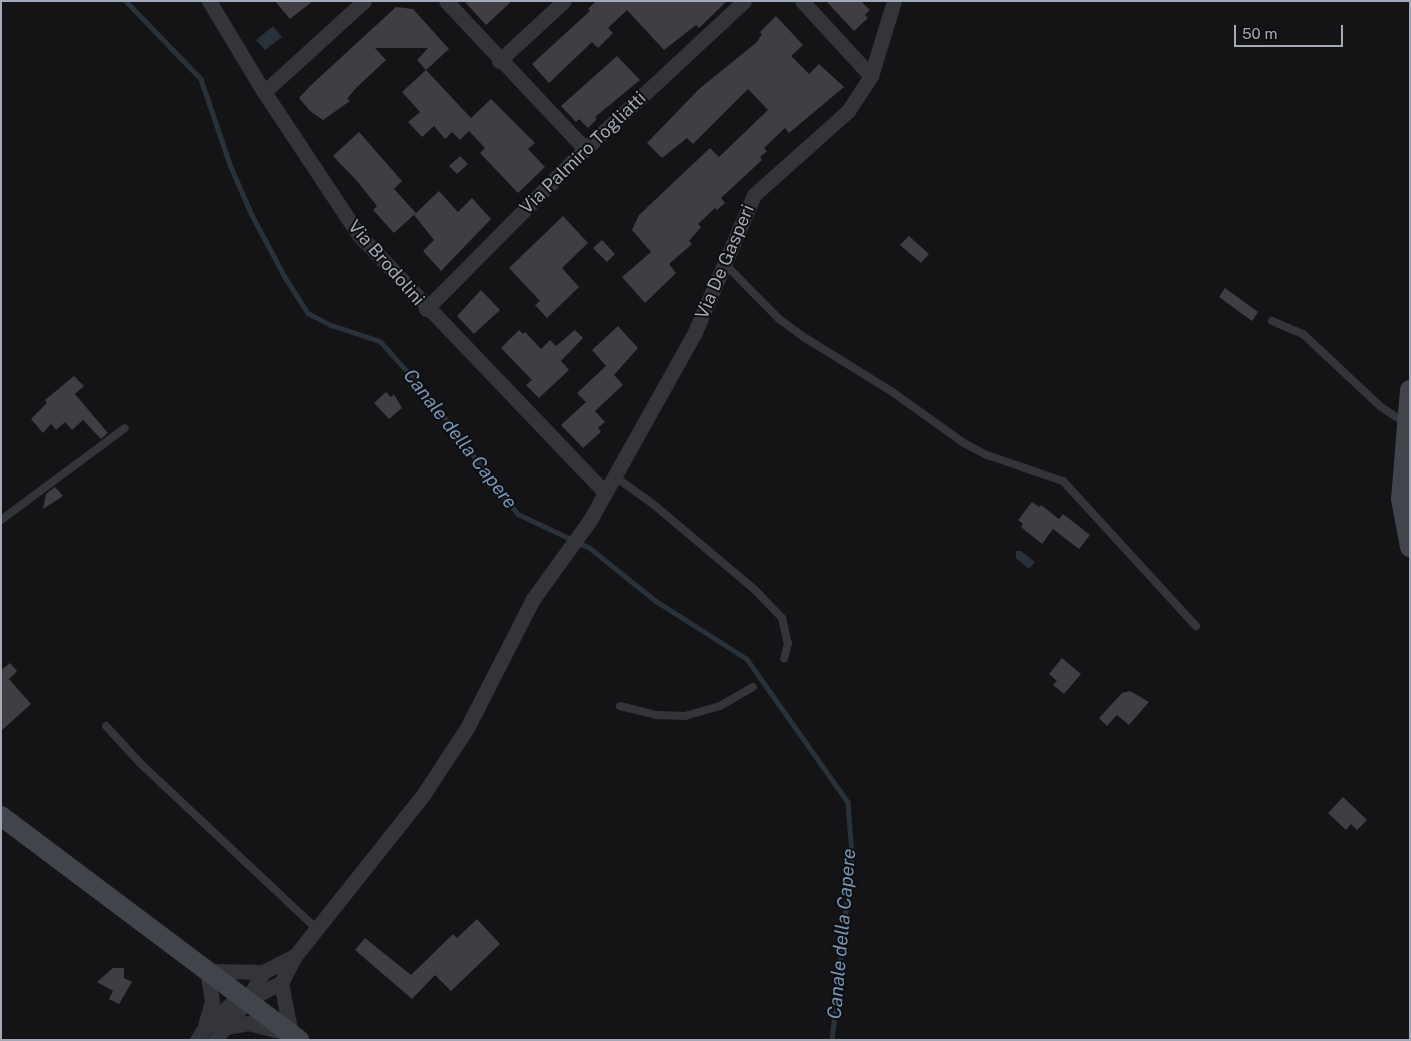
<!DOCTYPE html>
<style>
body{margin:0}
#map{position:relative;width:1411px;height:1041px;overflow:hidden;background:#141316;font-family:"Public Sans",sans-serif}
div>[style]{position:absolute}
.water>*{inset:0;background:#29323a}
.stream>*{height:4.5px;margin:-2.25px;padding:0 2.25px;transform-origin:2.25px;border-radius:2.25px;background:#29323a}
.building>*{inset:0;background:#3e3e43}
.lane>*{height:8px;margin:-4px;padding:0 4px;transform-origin:4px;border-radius:4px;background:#34353b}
.street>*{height:15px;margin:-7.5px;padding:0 7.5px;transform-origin:7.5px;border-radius:7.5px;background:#34353b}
.secondary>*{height:20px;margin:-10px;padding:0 10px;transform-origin:10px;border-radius:10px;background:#42444b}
span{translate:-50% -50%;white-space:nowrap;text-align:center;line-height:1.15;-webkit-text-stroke:4px #0f0f11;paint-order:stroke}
.street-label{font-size:18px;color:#a4a9b7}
.water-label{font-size:19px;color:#7795b6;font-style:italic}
.frame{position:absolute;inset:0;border:2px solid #a4a9b7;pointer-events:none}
.scale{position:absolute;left:1234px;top:25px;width:109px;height:22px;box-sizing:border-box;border:2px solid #a4a9b7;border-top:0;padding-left:6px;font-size:15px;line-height:18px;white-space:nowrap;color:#a4a9b7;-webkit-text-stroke:4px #0f0f11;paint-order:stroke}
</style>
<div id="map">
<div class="water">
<div style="clip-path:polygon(273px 26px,282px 37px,265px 50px,256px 40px)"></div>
<div style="clip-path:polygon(1016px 551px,1021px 551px,1035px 562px,1029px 569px,1016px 558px)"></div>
</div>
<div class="stream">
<div style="left:126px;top:1px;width:108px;rotate:46.1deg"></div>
<div style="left:201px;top:79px;width:93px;rotate:71.2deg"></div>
<div style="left:231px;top:167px;width:52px;rotate:66.4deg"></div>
<div style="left:252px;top:215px;width:70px;rotate:62deg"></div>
<div style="left:285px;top:277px;width:43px;rotate:57.4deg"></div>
<div style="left:308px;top:313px;width:26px;rotate:28deg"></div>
<div style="left:331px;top:325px;width:52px;rotate:18.1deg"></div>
<div style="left:380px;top:341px;width:64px;rotate:48.1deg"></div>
<div style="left:423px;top:389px;width:157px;rotate:52.8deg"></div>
<div style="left:518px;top:514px;width:80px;rotate:25.3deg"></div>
<div style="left:590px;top:548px;width:85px;rotate:38.8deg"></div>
<div style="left:656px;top:601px;width:108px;rotate:32.5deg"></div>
<div style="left:747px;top:659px;width:175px;rotate:54.8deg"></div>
<div style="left:848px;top:802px;width:52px;rotate:85.6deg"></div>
<div style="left:852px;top:854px;width:187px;rotate:96.1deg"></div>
</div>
<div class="building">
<div style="clip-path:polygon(275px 1px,313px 1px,290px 19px)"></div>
<div style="clip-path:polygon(464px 1px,512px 1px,486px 25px)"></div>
<div style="clip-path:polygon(596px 1px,727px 1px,699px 28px,696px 25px,664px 50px,627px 10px,608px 28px,613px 33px,598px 48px,592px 42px,549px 83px,532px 64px,590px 11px,588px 9px)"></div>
<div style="clip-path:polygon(826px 1px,861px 1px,870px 10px,865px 15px,868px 18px,854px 31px)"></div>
<div style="clip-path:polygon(396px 7px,413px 9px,449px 49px,426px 70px,417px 60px,428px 48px,375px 48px,386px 60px,356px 88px,347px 99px,350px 101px,323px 120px,310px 111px,299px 98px,310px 86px)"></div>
<div style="clip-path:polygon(776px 16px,803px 45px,791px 56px,809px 74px,819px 64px,844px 87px,789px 133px,785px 128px,764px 148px,767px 151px,760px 157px,762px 160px,721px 198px,725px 203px,717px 210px,715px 208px,698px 224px,701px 227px,689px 241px,692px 244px,669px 264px,676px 273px,645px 303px,622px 277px,651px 252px,632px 230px,639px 215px,710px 148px,719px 157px,768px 110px,748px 89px,693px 144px,687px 138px,662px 158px,647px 143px,699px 89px,757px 42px,762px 34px,760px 32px)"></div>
<div style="clip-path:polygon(617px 56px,640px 80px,595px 117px,597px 119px,588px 128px,579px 119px,576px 122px,561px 106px)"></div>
<div style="clip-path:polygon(426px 70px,471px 118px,491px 99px,535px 143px,528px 149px,545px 167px,518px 193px,480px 153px,485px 148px,469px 131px,460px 140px,452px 132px,445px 139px,434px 126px,422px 137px,408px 122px,420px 112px,402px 92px)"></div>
<div style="clip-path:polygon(359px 132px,402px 181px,394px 189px,416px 213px,394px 233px,373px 210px,377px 206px,357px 181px,333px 156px)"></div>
<div style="clip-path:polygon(460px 156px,468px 164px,457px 174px,449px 166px)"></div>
<div style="clip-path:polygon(439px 191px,458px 212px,472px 198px,491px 219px,441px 271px,423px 251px,434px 240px,414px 215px)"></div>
<div style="clip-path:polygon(563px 216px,588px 243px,562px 268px,579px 287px,547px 318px,535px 305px,540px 301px,509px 268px)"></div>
<div style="clip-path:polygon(909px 236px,929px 254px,921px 263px,900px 245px)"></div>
<div style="clip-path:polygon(602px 240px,615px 254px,607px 262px,593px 248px)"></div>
<div style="clip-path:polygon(1225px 288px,1258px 312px,1252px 321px,1219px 297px)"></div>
<div style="clip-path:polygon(481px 290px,500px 310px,474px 334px,457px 316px)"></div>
<div style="clip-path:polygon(618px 326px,638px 348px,614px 375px,623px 385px,595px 411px,605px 422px,598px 428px,601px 432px,583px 448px,561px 425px,586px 402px,577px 393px,606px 366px,592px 350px)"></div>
<div style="clip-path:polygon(519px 330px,523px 334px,525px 332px,541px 349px,550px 340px,556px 346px,575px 330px,583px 338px,561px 361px,569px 370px,539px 398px,526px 385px,532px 380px,501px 348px)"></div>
<div style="clip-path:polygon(74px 376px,84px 386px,75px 394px,108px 433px,101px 439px,83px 420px,72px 430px,65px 422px,56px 430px,51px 424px,43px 433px,31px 419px,47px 403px,45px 400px)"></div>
<div style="clip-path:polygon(386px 392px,391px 397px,394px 394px,402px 408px,389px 419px,374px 403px)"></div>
<div style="clip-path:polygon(55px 487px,63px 496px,43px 509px,46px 494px)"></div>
<div style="clip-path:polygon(1032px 502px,1039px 507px,1041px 505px,1059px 519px,1063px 514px,1090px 535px,1079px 549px,1053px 529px,1042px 544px,1021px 527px,1023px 524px,1018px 520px)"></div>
<div style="clip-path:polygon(1062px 658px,1081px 674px,1064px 694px,1053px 685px,1057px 681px,1049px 674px)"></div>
<div style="clip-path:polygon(10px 663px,17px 671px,9px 679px,31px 704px,1px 731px,1px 670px)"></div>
<div style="clip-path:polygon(1130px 691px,1149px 702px,1129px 725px,1117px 715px,1107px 726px,1099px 718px,1122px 693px)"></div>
<div style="clip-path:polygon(1343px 797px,1367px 820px,1357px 830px,1351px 824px,1346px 830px,1328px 813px)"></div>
<div style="clip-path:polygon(477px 919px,500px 944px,451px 991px,435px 975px,412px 999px,355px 950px,365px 938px,411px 975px,453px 934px,457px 938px)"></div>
<div style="clip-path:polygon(113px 968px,124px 968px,124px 978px,132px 982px,119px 1004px,109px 999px,113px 991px,97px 982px)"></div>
</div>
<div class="lane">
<div style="left:725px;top:264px;width:77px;rotate:45.5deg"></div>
<div style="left:779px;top:319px;width:34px;rotate:36deg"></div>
<div style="left:807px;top:339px;width:99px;rotate:31.8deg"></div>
<div style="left:891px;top:391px;width:90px;rotate:35.5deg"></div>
<div style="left:964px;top:443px;width:26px;rotate:28deg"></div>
<div style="left:987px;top:455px;width:80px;rotate:18.9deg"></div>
<div style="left:1063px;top:481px;width:197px;rotate:47.5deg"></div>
<div style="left:1272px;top:321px;width:34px;rotate:23deg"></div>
<div style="left:1303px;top:334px;width:107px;rotate:43.1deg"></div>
<div style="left:1381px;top:407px;width:30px;rotate:33deg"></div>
<div style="left:614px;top:476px;width:48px;rotate:35.7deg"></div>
<div style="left:653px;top:504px;width:132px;rotate:40.1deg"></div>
<div style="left:754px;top:589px;width:40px;rotate:46deg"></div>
<div style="left:782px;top:618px;width:26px;rotate:77deg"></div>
<div style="left:788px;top:643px;width:16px;rotate:104deg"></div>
<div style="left:1px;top:520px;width:154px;rotate:-36.6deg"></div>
<div style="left:620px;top:706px;width:38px;rotate:14deg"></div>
<div style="left:657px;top:715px;width:28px;rotate:2deg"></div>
<div style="left:685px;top:716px;width:36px;rotate:-16deg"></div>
<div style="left:720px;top:706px;width:38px;rotate:-30deg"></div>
<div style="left:106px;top:726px;width:50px;rotate:47.4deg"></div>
<div style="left:140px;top:763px;width:243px;rotate:43.2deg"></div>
</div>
<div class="street">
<div style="left:209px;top:1px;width:106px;rotate:58.9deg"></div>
<div style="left:264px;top:92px;width:172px;rotate:56.4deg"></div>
<div style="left:359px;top:235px;width:356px;rotate:46.3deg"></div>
<div style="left:446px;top:1px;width:203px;rotate:46.8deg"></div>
<div style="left:802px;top:1px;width:102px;rotate:47.4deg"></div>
<div style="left:499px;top:61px;width:88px;rotate:-42.7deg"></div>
<div style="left:264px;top:92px;width:135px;rotate:-42.3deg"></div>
<div style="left:426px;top:309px;width:226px;rotate:-45.2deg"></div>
<div style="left:585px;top:149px;width:217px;rotate:-42.9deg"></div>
<div style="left:228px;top:1027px;width:20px;rotate:-11deg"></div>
<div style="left:248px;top:1023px;width:44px;rotate:14.3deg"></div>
<div style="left:291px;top:1034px;width:52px;rotate:-101.1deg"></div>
<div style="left:281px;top:983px;width:30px;rotate:-63deg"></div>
<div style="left:295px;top:956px;width:206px;rotate:-51.5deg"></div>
<div style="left:423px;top:795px;width:80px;rotate:-56.7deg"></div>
<div style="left:467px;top:728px;width:145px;rotate:-62.9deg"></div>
<div style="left:533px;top:599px;width:97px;rotate:-54.2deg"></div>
<div style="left:590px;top:520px;width:215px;rotate:-60.8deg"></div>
<div style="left:695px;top:332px;width:149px;rotate:-66.7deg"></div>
<div style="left:754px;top:195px;width:126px;rotate:-41.8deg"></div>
<div style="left:848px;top:111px;width:42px;rotate:-56.7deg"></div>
<div style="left:871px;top:76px;width:78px;rotate:-73deg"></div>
<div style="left:204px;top:1029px;width:29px;rotate:-74deg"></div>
<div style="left:212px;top:1001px;width:30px;rotate:-99deg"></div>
<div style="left:207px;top:971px;width:56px;rotate:1deg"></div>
<div style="left:197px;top:1040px;width:13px;rotate:-58deg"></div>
<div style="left:204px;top:1029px;width:37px;rotate:-43deg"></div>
<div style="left:231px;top:1004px;width:16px;rotate:-14deg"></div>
<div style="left:247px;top:1000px;width:38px;rotate:-27deg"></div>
<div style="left:215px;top:1040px;width:51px;rotate:-51.3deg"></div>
<div style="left:247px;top:1000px;width:32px;rotate:-60deg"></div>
<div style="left:263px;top:972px;width:36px;rotate:-27deg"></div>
</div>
<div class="secondary">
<div style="left:1410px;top:390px;width:109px;rotate:94.7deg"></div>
<div style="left:1401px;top:499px;width:49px;rotate:79.4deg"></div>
<div style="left:1px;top:816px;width:373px;rotate:36.9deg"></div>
</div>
<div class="street-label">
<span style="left:583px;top:153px;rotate:-44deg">Via Palmiro Togliatti</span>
<span style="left:725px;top:262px;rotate:-67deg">Via De Gasperi</span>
<span style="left:386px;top:263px;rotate:49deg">Via Brodolini</span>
</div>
<div class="water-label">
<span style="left:460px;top:439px;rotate:52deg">Canale della Capere</span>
<span style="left:842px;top:934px;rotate:-85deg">Canale della Capere</span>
</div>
<div class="frame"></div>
<div class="scale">50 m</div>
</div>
